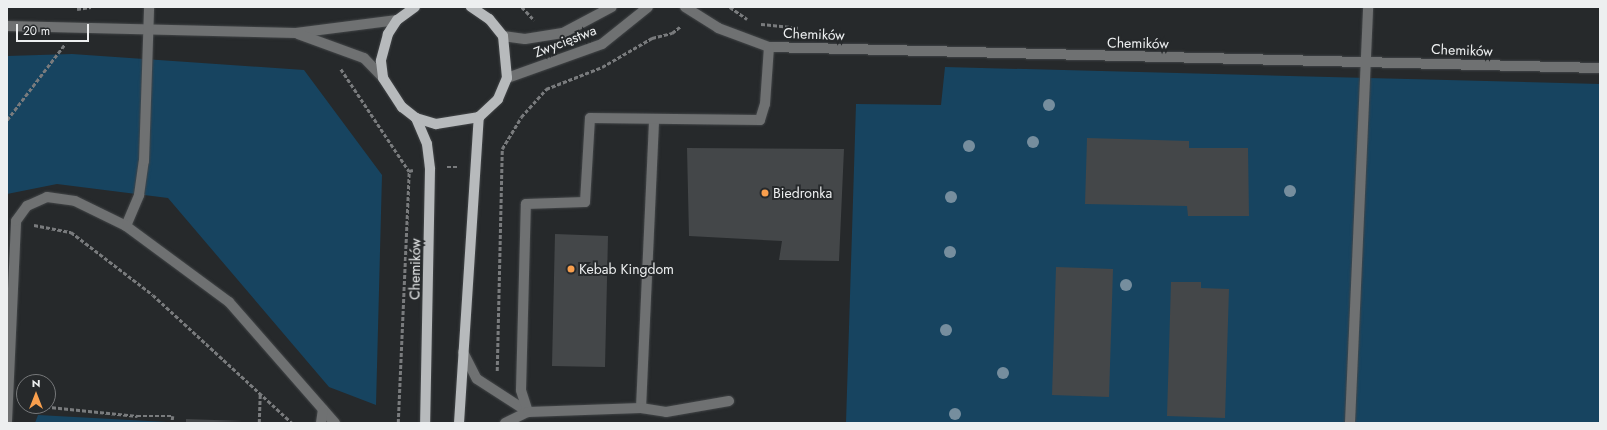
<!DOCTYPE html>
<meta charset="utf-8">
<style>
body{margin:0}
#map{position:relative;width:1607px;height:430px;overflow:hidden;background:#26292b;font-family:Jost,sans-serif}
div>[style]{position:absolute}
.green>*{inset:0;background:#174460}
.building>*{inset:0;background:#444749}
.path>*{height:2.5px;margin-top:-1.25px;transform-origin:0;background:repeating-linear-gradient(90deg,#797b7d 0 4px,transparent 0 6px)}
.roads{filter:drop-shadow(0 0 1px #424547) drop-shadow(0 0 1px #424547)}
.minor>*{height:10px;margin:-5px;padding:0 5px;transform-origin:5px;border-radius:5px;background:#6f7172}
.major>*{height:10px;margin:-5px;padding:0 5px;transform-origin:5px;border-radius:5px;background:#b7babc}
.trees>*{width:12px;height:12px;margin:-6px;border-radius:50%;background:#768e9e}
.dots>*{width:11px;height:11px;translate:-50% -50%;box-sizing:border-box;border:2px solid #26292b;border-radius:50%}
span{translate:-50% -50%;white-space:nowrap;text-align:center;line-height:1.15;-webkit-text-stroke:4px #26292b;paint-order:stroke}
.street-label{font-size:14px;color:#edeff0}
.poi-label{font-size:14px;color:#edeff0}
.left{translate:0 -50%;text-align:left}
.frame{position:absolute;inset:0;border:8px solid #edeff0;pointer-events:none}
.north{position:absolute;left:16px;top:374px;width:40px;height:40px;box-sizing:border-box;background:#26292b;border:1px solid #76787a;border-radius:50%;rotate:0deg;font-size:11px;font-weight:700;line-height:16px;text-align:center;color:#edeff0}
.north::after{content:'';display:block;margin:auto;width:14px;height:18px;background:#f99f4d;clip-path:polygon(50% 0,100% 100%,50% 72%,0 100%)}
.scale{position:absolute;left:16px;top:24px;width:73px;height:18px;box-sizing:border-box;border:2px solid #edeff0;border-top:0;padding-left:5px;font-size:12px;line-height:14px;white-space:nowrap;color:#edeff0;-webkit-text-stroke:3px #26292b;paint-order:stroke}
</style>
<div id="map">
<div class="green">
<div style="clip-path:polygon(72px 54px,304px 70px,382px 175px,376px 405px,329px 387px,168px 198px,57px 184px,7px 194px,7px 56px)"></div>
<div style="clip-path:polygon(945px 67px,1600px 84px,1600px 423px,846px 423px,856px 104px,941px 105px)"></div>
<div style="clip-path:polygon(38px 415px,167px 422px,167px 423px,35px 423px)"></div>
</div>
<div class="building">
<div style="clip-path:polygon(1087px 138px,1189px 141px,1189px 148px,1248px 148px,1249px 216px,1188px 216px,1187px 206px,1085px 204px)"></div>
<div style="clip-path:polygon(687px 148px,844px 149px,839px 261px,779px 260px,782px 241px,689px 236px)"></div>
<div style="clip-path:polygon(555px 234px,608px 236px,605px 367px,552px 366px)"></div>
<div style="clip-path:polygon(1056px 267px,1113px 269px,1109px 397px,1052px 395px)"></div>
<div style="clip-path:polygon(1171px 282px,1201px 282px,1201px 288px,1229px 289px,1225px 418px,1167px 416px)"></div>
<div style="clip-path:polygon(186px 419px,243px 421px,186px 423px)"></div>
</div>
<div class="path">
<div style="left:522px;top:7px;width:18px;rotate:47deg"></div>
<div style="left:730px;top:7px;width:21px;rotate:35deg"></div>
<div style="left:77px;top:9px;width:14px;rotate:-8deg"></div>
<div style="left:761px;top:24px;width:37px;rotate:6deg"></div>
<div style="left:341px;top:69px;width:123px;rotate:56.3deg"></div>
<div style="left:409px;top:171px;width:4px;rotate:-14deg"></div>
<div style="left:7px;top:120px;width:96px;rotate:-52.7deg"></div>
<div style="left:447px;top:167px;width:11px"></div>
<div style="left:34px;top:225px;width:38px;rotate:11deg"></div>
<div style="left:71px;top:232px;width:103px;rotate:37.5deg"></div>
<div style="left:153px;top:295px;width:189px;rotate:42.6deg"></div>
<div style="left:497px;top:371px;width:222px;rotate:-88.7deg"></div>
<div style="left:502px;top:149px;width:37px;rotate:-59deg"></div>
<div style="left:521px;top:117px;width:38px;rotate:-48deg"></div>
<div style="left:546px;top:89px;width:60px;rotate:-21.4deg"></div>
<div style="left:602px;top:67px;width:58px;rotate:-30.1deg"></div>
<div style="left:652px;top:38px;width:21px;rotate:-14deg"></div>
<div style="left:672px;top:33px;width:11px;rotate:-38deg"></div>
<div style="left:40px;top:406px;width:98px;rotate:5.9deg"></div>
<div style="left:137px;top:416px;width:36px"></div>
<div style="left:173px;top:416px;width:7px;rotate:98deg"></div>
<div style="left:259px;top:423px;width:29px;rotate:-88deg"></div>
<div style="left:398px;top:423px;width:252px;rotate:-87.5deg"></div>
</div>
<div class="roads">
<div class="minor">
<div style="left:685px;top:7px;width:39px;rotate:32deg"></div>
<div style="left:718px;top:28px;width:54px;rotate:20.4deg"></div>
<div style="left:769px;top:47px;width:831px;rotate:1.45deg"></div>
<div style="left:7px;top:26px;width:289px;rotate:1.4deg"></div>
<div style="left:296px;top:33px;width:102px;rotate:-7.3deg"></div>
<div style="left:298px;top:34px;width:70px;rotate:20deg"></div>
<div style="left:364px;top:58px;width:28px;rotate:46deg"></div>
<div style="left:503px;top:36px;width:22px;rotate:8deg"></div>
<div style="left:525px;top:39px;width:38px;rotate:-9deg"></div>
<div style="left:563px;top:33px;width:55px;rotate:-28deg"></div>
<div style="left:507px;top:78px;width:101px;rotate:-19.7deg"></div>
<div style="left:602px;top:44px;width:59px;rotate:-38.8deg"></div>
<div style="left:126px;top:226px;width:34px;rotate:-67deg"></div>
<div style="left:139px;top:195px;width:34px;rotate:-82deg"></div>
<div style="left:144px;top:161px;width:154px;rotate:-88.1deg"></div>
<div style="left:463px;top:352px;width:30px;rotate:63deg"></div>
<div style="left:477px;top:379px;width:61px;rotate:32.9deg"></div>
<div style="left:641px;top:408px;width:289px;rotate:-87.4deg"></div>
<div style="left:528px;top:412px;width:23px;rotate:-108deg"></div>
<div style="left:521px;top:390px;width:186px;rotate:-88.5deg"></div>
<div style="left:526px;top:204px;width:59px;rotate:-1.9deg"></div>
<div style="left:585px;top:202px;width:84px;rotate:-86.6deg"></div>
<div style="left:590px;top:118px;width:170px;rotate:0.7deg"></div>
<div style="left:760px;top:120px;width:17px;rotate:-73deg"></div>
<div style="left:765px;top:104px;width:57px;rotate:-86deg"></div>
<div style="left:7px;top:421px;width:200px;rotate:-87.4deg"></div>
<div style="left:16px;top:221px;width:19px;rotate:-54deg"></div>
<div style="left:27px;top:206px;width:22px;rotate:-24deg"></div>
<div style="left:47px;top:197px;width:28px;rotate:8deg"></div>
<div style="left:75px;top:201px;width:57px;rotate:26.1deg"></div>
<div style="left:126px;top:226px;width:128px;rotate:36.4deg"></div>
<div style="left:229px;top:302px;width:161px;rotate:48.8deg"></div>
<div style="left:321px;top:423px;width:14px;rotate:-82deg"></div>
<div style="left:505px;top:423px;width:25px;rotate:-26deg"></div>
<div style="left:528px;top:412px;width:113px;rotate:-2deg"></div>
<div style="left:641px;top:408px;width:25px;rotate:9deg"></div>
<div style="left:666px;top:412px;width:64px;rotate:-9.9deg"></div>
<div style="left:1350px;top:423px;width:416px;rotate:-87.5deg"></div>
</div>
<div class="major">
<div style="left:415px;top:7px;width:22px;rotate:144deg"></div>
<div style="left:397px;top:20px;width:17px;rotate:123deg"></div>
<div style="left:388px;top:34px;width:28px;rotate:105deg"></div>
<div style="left:381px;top:61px;width:17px;rotate:83deg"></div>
<div style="left:383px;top:78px;width:35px;rotate:57deg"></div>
<div style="left:402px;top:107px;width:18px;rotate:38deg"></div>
<div style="left:416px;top:118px;width:21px;rotate:17deg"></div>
<div style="left:436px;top:124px;width:44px;rotate:-9.2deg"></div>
<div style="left:479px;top:117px;width:26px;rotate:-43deg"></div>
<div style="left:498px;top:99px;width:23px;rotate:-67deg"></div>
<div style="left:507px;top:78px;width:42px;rotate:-95.4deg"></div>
<div style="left:503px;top:36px;width:22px;rotate:-129deg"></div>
<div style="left:489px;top:19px;width:22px;rotate:-146deg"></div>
<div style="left:416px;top:118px;width:28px;rotate:67deg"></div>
<div style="left:427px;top:144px;width:25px;rotate:83deg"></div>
<div style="left:430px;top:169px;width:254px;rotate:91.1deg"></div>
<div style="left:459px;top:423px;width:307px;rotate:-86.3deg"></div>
</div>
</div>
<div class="trees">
<div style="left:1049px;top:105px"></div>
<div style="left:1033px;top:142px"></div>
<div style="left:969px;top:146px"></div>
<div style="left:1290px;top:191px"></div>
<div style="left:951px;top:197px"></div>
<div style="left:950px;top:252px"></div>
<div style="left:1126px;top:285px"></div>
<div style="left:946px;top:330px"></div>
<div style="left:1003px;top:373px"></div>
<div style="left:955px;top:414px"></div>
</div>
<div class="dots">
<div style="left:765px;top:193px;background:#f99f4d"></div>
<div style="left:571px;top:269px;background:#f99f4d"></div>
</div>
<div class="street-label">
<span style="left:814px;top:34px;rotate:2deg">Chemików</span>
<span style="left:565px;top:41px;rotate:-21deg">Zwycięstwa</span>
<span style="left:1138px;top:43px;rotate:1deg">Chemików</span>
<span style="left:1462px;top:50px;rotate:2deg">Chemików</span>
<span style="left:415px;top:269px;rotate:-89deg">Chemików</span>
</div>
<div class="poi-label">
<span class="left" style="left:773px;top:193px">Biedronka</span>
<span class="left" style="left:579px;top:269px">Kebab Kingdom</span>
</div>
<div class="frame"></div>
<div class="north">N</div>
<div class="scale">20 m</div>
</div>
